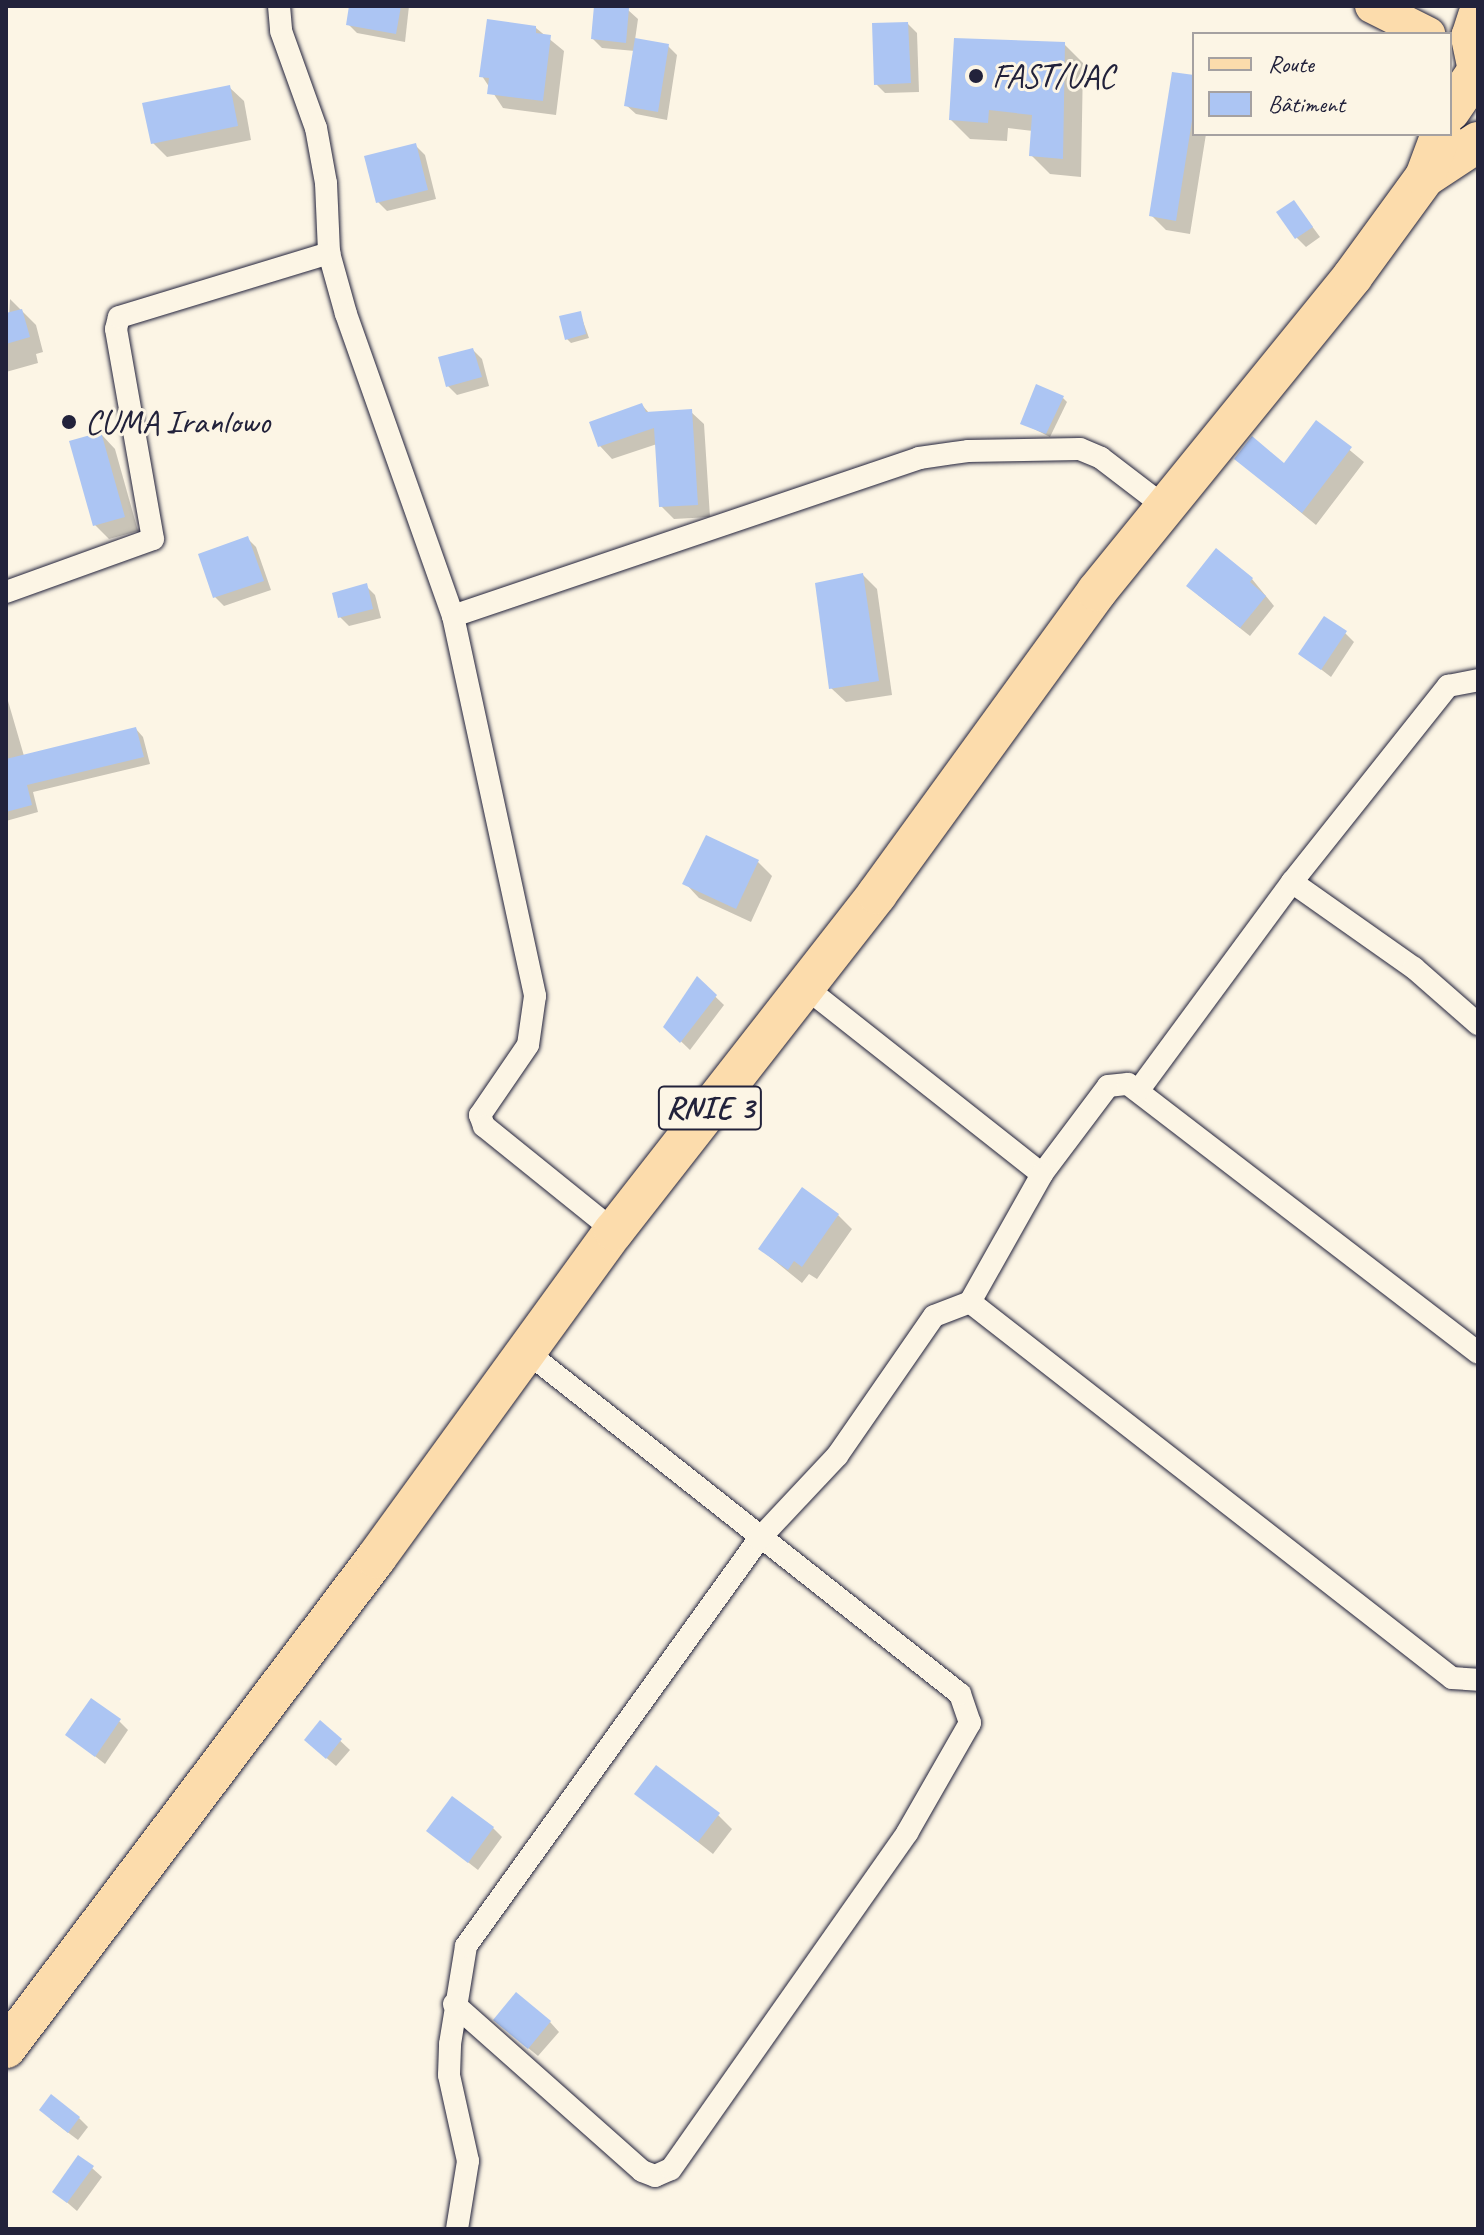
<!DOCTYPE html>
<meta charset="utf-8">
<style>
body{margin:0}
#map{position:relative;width:1484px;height:2235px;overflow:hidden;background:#fcf5e5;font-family:Caveat,sans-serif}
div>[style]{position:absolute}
.shadow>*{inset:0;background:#0003}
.building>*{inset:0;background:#acc5f3}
.roads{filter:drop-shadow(0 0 2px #22223b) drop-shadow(0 0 2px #22223b)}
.street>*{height:22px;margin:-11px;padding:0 11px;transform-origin:11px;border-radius:11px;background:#fcf5e5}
.primary>*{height:34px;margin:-17px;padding:0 17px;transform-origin:17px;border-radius:17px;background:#fcdcac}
.highway>*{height:40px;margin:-20px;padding:0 20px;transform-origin:20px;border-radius:20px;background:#fcdcac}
.dots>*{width:22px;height:22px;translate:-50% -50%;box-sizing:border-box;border:4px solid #fcf5e5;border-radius:50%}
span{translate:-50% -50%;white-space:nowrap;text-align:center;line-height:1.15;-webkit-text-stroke:6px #fcf5e5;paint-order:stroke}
.shield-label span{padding:2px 6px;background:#fcf5e5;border:2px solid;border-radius:6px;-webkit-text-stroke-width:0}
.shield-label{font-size:32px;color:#22223b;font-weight:700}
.poi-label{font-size:34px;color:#22223b}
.left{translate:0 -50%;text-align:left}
.frame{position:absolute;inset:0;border:8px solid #22223b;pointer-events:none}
.legend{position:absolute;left:1192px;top:32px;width:260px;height:104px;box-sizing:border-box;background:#fcf5e5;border:2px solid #a5a1a1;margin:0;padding:10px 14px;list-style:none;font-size:24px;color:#22223b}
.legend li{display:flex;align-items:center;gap:16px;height:40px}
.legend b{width:40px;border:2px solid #a5a1a1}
</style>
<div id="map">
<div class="shadow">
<div style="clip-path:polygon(351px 6px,409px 6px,405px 42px,357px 33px,348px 24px)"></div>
<div style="clip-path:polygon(628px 10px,638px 19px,635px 40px,668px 46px,677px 55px,667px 120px,636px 114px,626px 105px,635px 51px,602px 48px,593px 39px)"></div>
<div style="clip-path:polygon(908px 24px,917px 33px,919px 92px,885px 93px,876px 84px)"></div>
<div style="clip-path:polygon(536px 28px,564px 51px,556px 115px,503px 108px,482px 76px)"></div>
<div style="clip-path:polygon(1064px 44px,1083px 63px,1081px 177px,1050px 174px,1031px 155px,1033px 131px,1008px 128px,1007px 141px,970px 139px,951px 120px)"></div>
<div style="clip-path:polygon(1194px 77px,1194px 134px,1206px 134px,1190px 234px,1166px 230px,1152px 216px)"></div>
<div style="clip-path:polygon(229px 87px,244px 101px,251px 140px,167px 157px,153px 143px)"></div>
<div style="clip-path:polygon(416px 146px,425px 155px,436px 199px,387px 211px,378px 202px)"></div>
<div style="clip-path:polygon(1294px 202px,1320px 237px,1306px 247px,1297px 238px)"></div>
<div style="clip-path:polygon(10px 299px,36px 325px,43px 352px,36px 354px,38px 363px,6px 372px)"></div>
<div style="clip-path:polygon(580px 313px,589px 338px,571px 343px,567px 339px)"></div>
<div style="clip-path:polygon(473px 350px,482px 359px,489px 386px,457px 395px,448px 386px)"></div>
<div style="clip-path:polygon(1063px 398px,1067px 402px,1050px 437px,1022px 423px)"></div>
<div style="clip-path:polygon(642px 405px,650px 414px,691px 412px,704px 424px,710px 517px,674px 519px,661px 506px,657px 444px,612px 459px,600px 446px)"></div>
<div style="clip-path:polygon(1317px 423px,1364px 462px,1316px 525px,1236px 459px,1284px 465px)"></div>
<div style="clip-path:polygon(101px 434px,115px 449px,138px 531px,109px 539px,95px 525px)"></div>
<div style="clip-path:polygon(247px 538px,256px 547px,271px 590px,224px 606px,215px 597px)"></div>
<div style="clip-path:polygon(1216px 551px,1252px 579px,1274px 606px,1250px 636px,1198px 595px)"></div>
<div style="clip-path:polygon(863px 575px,877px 589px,892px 695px,846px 702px,831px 688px)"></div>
<div style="clip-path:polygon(366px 586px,375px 595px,381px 618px,349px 626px,340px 617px)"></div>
<div style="clip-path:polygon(1345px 633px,1354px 642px,1331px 677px,1301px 654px)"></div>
<div style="clip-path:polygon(6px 694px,24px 756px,136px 729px,143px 737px,150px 764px,33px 792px,38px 812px,6px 821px)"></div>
<div style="clip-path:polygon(758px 862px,772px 876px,751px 922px,699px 898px,685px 883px)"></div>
<div style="clip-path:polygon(697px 979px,724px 1005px,690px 1050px,666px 1027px)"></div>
<div style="clip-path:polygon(838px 1215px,852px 1229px,817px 1279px,809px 1274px,802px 1283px,760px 1249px)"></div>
<div style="clip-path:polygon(119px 1721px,128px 1730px,105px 1764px,68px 1735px)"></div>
<div style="clip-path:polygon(321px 1723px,350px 1750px,336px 1766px,316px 1749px)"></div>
<div style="clip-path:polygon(637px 1794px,718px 1815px,732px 1829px,713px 1854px)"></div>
<div style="clip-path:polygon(493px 1828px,502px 1837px,478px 1870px,428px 1831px)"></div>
<div style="clip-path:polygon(550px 2022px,559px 2032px,538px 2056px,505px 2029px)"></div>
<div style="clip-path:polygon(79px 2118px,88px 2127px,78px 2140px,50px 2119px)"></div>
<div style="clip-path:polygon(92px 2168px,102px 2177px,77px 2211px,55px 2192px)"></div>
</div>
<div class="building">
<div style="clip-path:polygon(349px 6px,401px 6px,396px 34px,346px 25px)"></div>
<div style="clip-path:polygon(594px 6px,629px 8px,626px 43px,591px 39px)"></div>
<div style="clip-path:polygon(487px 19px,536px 26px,536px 33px,551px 35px,543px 101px,487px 94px,489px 78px,479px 77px)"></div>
<div style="clip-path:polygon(908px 22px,911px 83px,874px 85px,872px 23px)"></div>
<div style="clip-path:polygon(635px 38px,669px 44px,658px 112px,624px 106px)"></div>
<div style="clip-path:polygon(954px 38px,1065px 42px,1063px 159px,1029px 156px,1032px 115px,989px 110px,988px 123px,949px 120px)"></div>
<div style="clip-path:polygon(1172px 72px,1194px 75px,1194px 108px,1176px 221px,1149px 216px)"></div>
<div style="clip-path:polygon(230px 85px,238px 126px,151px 144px,142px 103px)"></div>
<div style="clip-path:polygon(416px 143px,428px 190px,376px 203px,364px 156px)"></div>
<div style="clip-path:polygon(1294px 200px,1313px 227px,1295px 239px,1276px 212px)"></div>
<div style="clip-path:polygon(22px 309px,30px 337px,6px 344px,6px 313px)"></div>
<div style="clip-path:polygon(581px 311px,586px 334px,565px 340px,559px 316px)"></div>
<div style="clip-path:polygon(473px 348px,482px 377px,446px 387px,438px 357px)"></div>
<div style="clip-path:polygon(1036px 384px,1064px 396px,1046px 434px,1020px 424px)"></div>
<div style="clip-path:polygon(642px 403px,646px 412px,692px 409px,698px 505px,659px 507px,654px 428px,598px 447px,589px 422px)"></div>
<div style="clip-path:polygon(1316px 420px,1352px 447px,1302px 513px,1234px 459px,1252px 436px,1284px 463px)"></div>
<div style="clip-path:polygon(101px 432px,125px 517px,93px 526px,69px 441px)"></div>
<div style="clip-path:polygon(248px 536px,264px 581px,213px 598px,198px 554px)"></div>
<div style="clip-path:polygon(1216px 548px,1253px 578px,1250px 582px,1266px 596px,1240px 628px,1186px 586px)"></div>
<div style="clip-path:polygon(863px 573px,879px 681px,829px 689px,815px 583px)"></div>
<div style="clip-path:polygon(367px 583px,373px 609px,338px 618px,332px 593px)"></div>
<div style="clip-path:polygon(1324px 616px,1347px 631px,1321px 670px,1298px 654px)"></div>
<div style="clip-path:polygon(136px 727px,144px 757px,27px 785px,32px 805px,6px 812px,6px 759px)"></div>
<div style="clip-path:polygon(706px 835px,759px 860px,736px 909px,682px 884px)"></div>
<div style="clip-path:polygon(697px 976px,717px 995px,680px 1043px,663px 1027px)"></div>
<div style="clip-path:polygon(802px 1187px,839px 1214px,802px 1267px,794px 1261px,788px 1270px,758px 1249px)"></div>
<div style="clip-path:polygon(91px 1698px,121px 1719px,95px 1757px,65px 1735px)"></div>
<div style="clip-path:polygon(320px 1720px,342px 1739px,326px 1759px,304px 1740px)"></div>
<div style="clip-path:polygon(656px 1765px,720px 1813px,698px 1842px,634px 1794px)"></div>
<div style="clip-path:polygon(452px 1796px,494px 1827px,468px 1863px,426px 1831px)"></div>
<div style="clip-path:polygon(516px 1992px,551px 2021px,528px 2049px,493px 2020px)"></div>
<div style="clip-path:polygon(51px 2094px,80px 2117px,68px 2133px,39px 2110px)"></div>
<div style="clip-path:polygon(78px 2155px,94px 2166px,67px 2203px,52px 2192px)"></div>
</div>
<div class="roads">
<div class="street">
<div style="left:279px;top:6px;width:25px;rotate:85deg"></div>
<div style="left:281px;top:31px;width:103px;rotate:70.2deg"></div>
<div style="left:316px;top:128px;width:56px;rotate:79.7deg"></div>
<div style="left:326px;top:183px;width:70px;rotate:87.5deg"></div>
<div style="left:329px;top:253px;width:63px;rotate:74.4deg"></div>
<div style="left:346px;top:314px;width:320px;rotate:70.5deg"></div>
<div style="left:453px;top:616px;width:389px;rotate:77.8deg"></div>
<div style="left:535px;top:996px;width:49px;rotate:98.1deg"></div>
<div style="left:528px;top:1045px;width:85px;rotate:124.4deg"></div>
<div style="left:480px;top:1115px;width:12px;rotate:70deg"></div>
<div style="left:484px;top:1126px;width:167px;rotate:38.9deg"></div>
<div style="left:6px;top:592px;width:156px;rotate:-19.8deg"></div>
<div style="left:153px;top:539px;width:213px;rotate:-100deg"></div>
<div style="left:116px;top:329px;width:12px;rotate:-76deg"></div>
<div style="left:119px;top:317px;width:220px;rotate:-16.9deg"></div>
<div style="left:453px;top:616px;width:492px;rotate:-18.7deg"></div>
<div style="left:919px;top:458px;width:49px;rotate:-8.1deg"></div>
<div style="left:968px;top:451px;width:112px;rotate:-1deg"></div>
<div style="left:1080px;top:449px;width:23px;rotate:23deg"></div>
<div style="left:1101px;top:458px;width:81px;rotate:37.4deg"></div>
<div style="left:1292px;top:882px;width:149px;rotate:35.2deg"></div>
<div style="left:1414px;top:968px;width:85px;rotate:41.2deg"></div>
<div style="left:805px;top:987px;width:302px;rotate:38.3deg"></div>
<div style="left:1042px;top:1174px;width:110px;rotate:-53.1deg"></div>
<div style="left:1108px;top:1086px;width:20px;rotate:-6deg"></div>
<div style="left:1128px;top:1084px;width:441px;rotate:37.5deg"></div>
<div style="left:1138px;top:1091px;width:260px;rotate:-53.6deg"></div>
<div style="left:1292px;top:882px;width:251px;rotate:-51.5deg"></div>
<div style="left:1448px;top:686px;width:31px;rotate:-11deg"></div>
<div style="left:970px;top:1302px;width:611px;rotate:37.96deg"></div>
<div style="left:1452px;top:1678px;width:26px;rotate:4deg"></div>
<div style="left:454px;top:2004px;width:251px;rotate:41.6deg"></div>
<div style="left:642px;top:2171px;width:14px;rotate:21deg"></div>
<div style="left:655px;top:2176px;width:17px;rotate:-24deg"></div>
<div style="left:671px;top:2169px;width:411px;rotate:-54.9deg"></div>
<div style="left:907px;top:1833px;width:127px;rotate:-60.2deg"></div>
<div style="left:970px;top:1723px;width:31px;rotate:-109deg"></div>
<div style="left:960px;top:1694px;width:550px;rotate:-141.71deg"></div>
<div style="left:457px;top:2229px;width:69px;rotate:-80.8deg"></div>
<div style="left:468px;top:2161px;width:88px;rotate:-102.5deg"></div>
<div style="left:449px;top:2075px;width:31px;rotate:-88deg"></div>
<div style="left:450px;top:2044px;width:99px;rotate:-80.7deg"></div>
<div style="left:466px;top:1946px;width:501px;rotate:-54.25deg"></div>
<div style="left:759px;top:1539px;width:114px;rotate:-46.8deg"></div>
<div style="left:837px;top:1456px;width:170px;rotate:-55.3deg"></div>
<div style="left:934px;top:1316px;width:39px;rotate:-21deg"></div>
<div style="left:970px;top:1302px;width:147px;rotate:-60.6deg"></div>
</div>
<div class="primary">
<div style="left:1372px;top:6px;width:63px;rotate:26.6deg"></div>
</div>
<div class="highway">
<div style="left:1478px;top:16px;width:22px;rotate:108deg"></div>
<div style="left:1471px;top:37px;width:34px;rotate:78deg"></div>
<div style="left:1450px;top:111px;width:50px;rotate:-55.7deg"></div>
<div style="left:1425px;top:177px;width:64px;rotate:-33.4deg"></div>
<div style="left:6px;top:2048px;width:614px;rotate:-52.94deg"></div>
<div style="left:376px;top:1558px;width:404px;rotate:-54deg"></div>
<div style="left:614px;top:1231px;width:427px;rotate:-52deg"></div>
<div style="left:877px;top:894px;width:374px;rotate:-54deg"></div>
<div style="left:1097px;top:591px;width:405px;rotate:-50.9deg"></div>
<div style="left:1352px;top:277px;width:124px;rotate:-53.9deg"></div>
<div style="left:1425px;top:177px;width:46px;rotate:-69.6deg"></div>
</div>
</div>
<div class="dots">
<div style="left:976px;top:76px;background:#22223b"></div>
<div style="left:69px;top:422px;background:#22223b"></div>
</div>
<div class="shield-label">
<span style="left:710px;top:1108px">RNIE 3</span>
</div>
<div class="poi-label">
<span class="left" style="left:992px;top:76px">FAST/UAC</span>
<span class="left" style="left:85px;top:422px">CUMA Iranlowo</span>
</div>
<div class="frame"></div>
<ul class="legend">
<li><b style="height:10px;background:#fcdcac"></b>Route</li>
<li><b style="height:22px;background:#acc5f3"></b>Bâtiment</li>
</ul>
</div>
